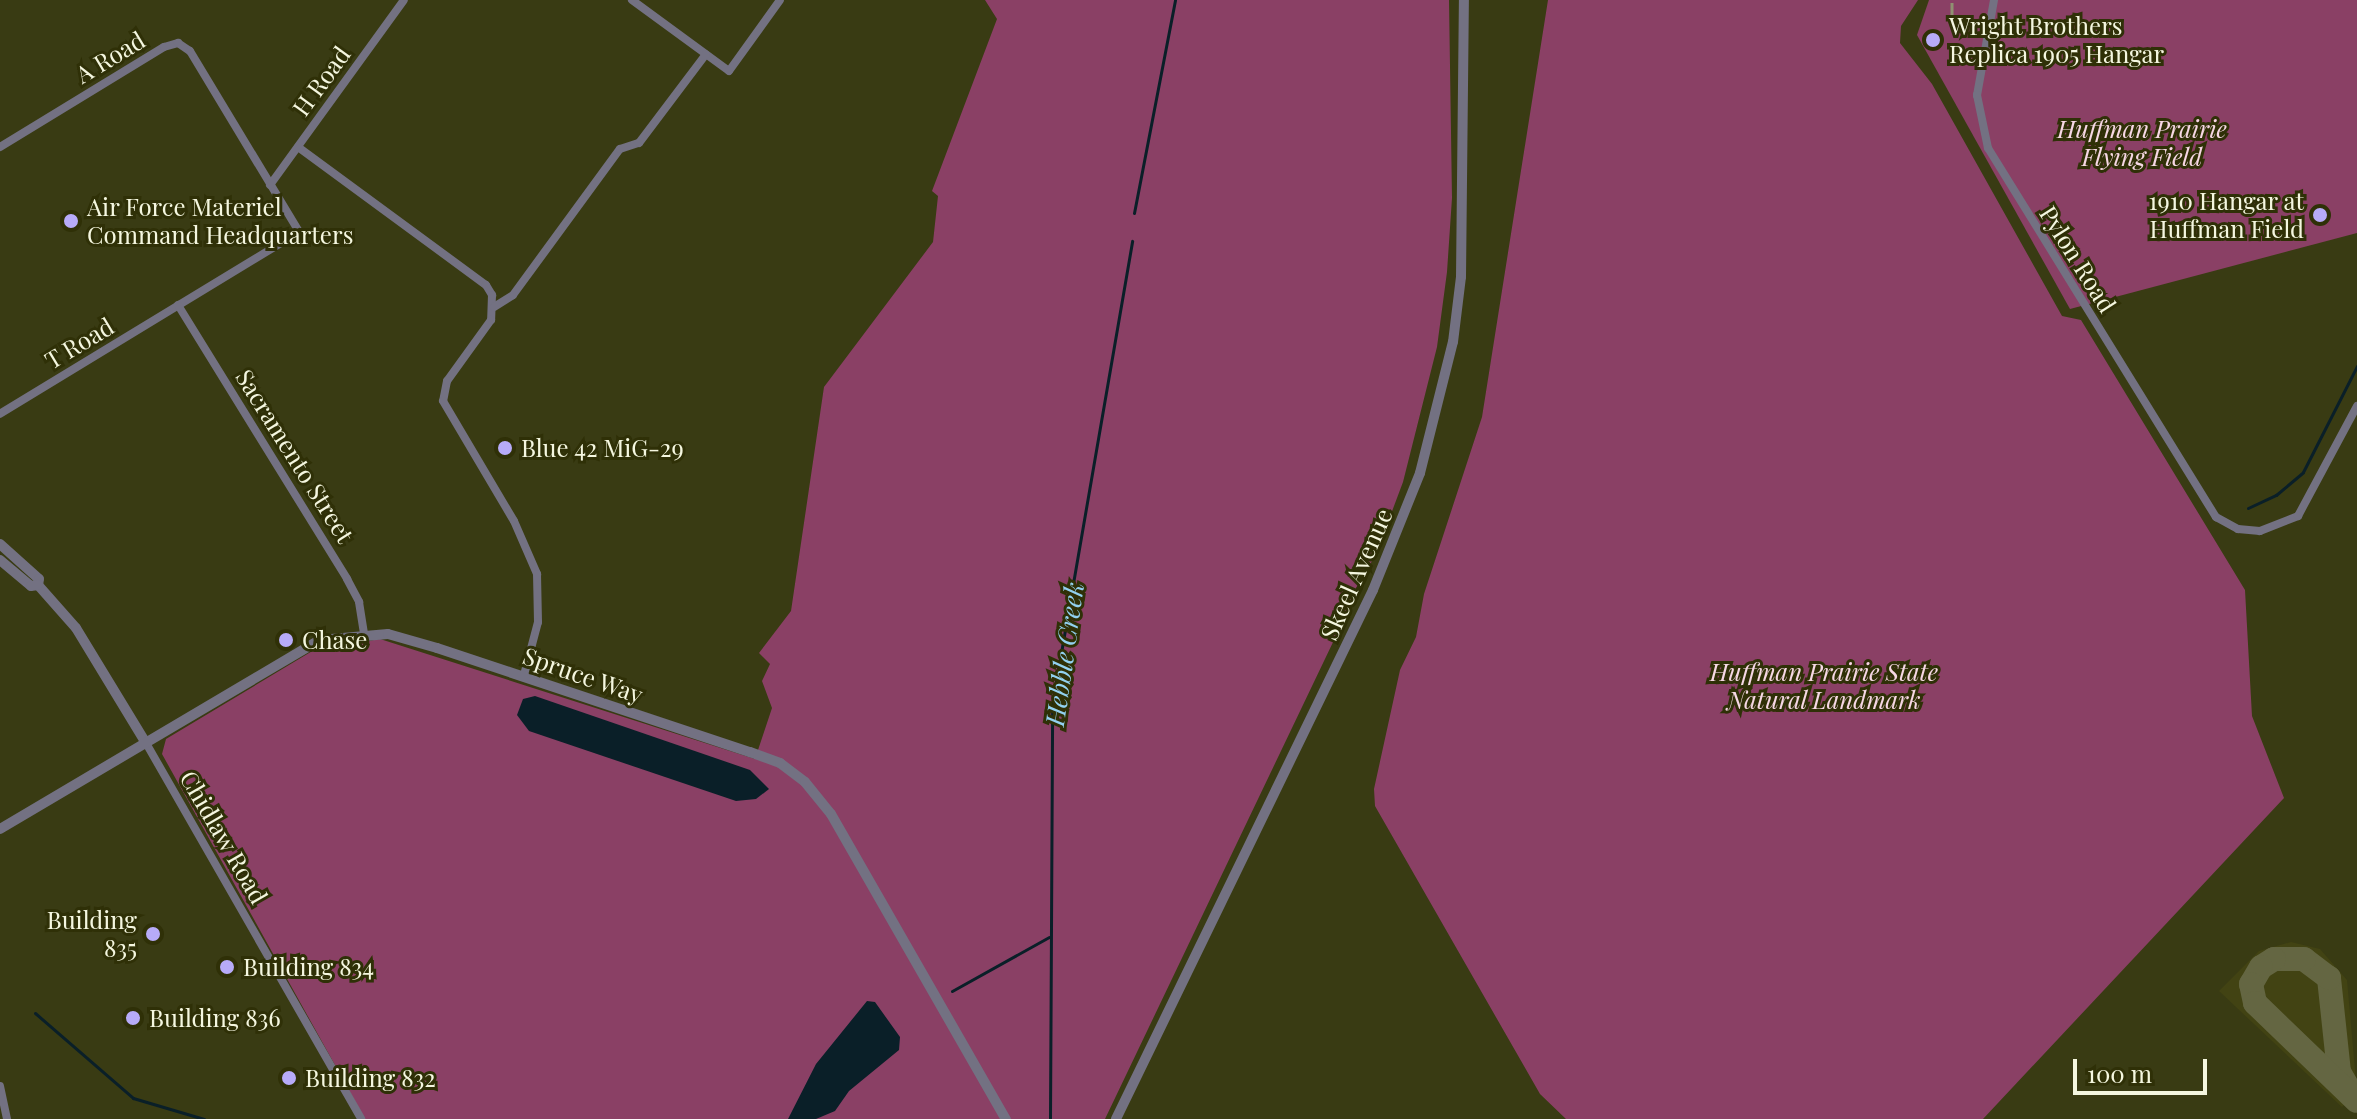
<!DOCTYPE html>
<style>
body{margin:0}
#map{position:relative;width:2357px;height:1119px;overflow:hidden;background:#393b13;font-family:"Playfair Display",serif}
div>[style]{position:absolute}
.built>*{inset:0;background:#424313}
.green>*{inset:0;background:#8a4065}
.water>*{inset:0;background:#0a1f28}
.stream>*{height:3px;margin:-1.5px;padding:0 1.5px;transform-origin:1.5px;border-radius:1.5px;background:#0a1f28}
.taxiway>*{height:24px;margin:-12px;padding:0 12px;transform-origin:12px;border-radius:12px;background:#646642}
.minor>*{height:8px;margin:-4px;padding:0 4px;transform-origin:4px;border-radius:4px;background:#737182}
.tertiary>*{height:10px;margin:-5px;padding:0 5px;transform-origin:5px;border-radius:5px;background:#737182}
.rail>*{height:3px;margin-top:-1.5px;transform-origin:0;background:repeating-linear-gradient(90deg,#8f9171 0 14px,transparent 0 28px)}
.dots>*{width:22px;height:22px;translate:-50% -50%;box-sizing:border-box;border:4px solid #2f3007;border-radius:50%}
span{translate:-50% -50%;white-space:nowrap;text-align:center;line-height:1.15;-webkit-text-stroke:6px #2f3007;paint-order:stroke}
.poi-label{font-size:24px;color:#f5f7e0}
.left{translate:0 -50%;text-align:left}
.right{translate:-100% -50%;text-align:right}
.street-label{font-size:24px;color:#f5f7e0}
.park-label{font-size:24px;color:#f7d8e5;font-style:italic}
.water-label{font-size:26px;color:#92d1f0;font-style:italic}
.scale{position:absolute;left:2073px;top:1059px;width:134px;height:36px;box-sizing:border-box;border:4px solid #f5f7e0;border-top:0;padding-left:10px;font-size:24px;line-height:28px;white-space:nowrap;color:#f5f7e0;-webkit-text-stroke:6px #2f3007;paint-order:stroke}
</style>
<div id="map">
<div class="built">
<div style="clip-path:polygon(2291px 942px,2320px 949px,2347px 980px,2357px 1092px,2342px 1107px,2219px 991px,2259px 951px)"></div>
</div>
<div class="green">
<div style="clip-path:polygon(985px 0,1449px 0,1452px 198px,1447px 272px,1437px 347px,1403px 482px,1379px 546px,1105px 1119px,365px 1119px,162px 754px,166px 739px,314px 650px,380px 639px,755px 759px,772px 708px,762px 681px,770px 664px,759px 653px,791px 611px,824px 387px,933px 242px,938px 196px,932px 191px,997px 19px)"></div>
<div style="clip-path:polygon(1548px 0,1918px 0,1901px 26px,1900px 43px,1932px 84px,2062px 316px,2081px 320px,2245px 590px,2252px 716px,2284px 798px,1983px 1119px,1566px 1119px,1540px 1094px,1375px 806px,1374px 789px,1400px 670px,1416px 637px,1424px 594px,1482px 417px)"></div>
<div style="clip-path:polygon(1929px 0,2357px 0,2357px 233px,2070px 309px,1917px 35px)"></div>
</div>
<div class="water">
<div style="clip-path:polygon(535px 696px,750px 770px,769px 789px,756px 799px,736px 801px,529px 731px,517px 715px,523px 699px)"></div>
<div style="clip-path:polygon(867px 1001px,875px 1002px,900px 1037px,899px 1050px,849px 1091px,835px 1111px,816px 1119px,788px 1119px,816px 1064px)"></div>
</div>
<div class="stream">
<div style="left:1134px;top:213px;width:217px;rotate:-79.1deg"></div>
<div style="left:2248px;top:508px;width:31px;rotate:-25deg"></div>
<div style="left:2276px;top:495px;width:35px;rotate:-40deg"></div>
<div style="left:2303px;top:472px;width:119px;rotate:-63deg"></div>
<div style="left:952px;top:991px;width:111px;rotate:-29.1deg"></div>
<div style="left:35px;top:1013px;width:130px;rotate:40.9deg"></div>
<div style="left:133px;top:1098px;width:74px;rotate:16.5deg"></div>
<div style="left:1050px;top:1119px;width:414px;rotate:-89.7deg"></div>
<div style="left:1052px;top:705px;width:471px;rotate:-80.2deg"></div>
</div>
<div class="taxiway">
<div style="left:2353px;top:1096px;width:28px;rotate:-120deg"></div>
<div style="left:2339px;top:1072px;width:95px;rotate:-96.1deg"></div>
<div style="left:2329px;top:978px;width:31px;rotate:-143deg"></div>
<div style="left:2304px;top:959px;width:30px;rotate:180deg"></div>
<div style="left:2274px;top:959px;width:15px;rotate:148deg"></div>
<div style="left:2261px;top:967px;width:20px;rotate:120deg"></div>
<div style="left:2251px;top:984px;width:19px;rotate:78deg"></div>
<div style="left:2255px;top:1003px;width:141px;rotate:43.9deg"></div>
</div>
<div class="minor">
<div style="left:632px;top:0;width:120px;rotate:36.2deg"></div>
<div style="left:729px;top:71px;width:87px;rotate:-54.3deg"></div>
<div style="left:1994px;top:0;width:97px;rotate:100.1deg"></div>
<div style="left:1977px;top:95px;width:54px;rotate:78.3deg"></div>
<div style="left:1988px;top:148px;width:434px;rotate:58.3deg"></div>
<div style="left:2216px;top:517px;width:25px;rotate:29deg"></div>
<div style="left:2238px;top:529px;width:22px;rotate:5deg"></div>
<div style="left:2260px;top:531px;width:41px;rotate:-21.5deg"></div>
<div style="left:2298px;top:516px;width:125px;rotate:-61.8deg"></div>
<div style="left:0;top:147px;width:192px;rotate:-31.4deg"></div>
<div style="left:164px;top:47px;width:15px;rotate:-16deg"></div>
<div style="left:178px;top:43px;width:14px;rotate:34deg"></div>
<div style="left:190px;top:51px;width:211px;rotate:58.9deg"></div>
<div style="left:299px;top:232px;width:350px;rotate:148.7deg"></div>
<div style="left:298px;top:147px;width:233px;rotate:36.3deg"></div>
<div style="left:486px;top:285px;width:12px;rotate:59deg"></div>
<div style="left:492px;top:295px;width:25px;rotate:92deg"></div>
<div style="left:491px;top:320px;width:75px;rotate:125.8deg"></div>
<div style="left:447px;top:381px;width:20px;rotate:101deg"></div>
<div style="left:443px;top:401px;width:139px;rotate:59.4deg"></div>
<div style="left:514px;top:521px;width:58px;rotate:66.5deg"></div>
<div style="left:537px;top:574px;width:48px;rotate:88.8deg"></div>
<div style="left:538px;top:622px;width:55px;rotate:104.8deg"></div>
<div style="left:270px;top:185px;width:228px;rotate:-54.1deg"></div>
<div style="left:178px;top:305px;width:322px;rotate:58.3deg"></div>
<div style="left:347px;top:579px;width:26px;rotate:62deg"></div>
<div style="left:359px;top:602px;width:30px;rotate:81deg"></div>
<div style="left:494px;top:307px;width:22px;rotate:-32deg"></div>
<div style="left:513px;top:295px;width:181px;rotate:-53.8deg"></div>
<div style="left:620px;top:149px;width:20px;rotate:-18deg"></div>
<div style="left:639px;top:143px;width:111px;rotate:-53deg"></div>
<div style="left:146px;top:743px;width:433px;rotate:60.2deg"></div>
<div style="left:0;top:1086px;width:34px;rotate:78deg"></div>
</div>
<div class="tertiary">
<div style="left:0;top:544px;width:52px;rotate:41.9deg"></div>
<div style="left:39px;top:579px;width:6px;rotate:99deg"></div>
<div style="left:38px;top:585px;width:57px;rotate:48.5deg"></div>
<div style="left:76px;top:628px;width:135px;rotate:58.7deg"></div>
<div style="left:0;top:560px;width:40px;rotate:40deg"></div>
<div style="left:31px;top:586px;width:7px;rotate:-8deg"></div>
<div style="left:0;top:829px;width:372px;rotate:-30.6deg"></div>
<div style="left:320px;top:640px;width:68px;rotate:-5deg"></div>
<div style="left:388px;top:634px;width:51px;rotate:15.9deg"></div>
<div style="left:437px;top:648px;width:330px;rotate:18.4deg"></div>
<div style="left:750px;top:752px;width:32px;rotate:20deg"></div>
<div style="left:780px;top:763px;width:31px;rotate:37deg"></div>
<div style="left:805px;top:782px;width:41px;rotate:50.9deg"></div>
<div style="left:831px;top:814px;width:352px;rotate:60.2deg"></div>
<div style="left:1116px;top:1119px;width:588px;rotate:-64.09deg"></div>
<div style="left:1373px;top:590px;width:126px;rotate:-68.1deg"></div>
<div style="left:1420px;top:473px;width:135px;rotate:-75.9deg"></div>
<div style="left:1453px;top:342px;width:65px;rotate:-83deg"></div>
<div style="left:1461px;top:277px;width:277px;rotate:-89.4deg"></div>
</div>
<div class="rail">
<div style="left:1952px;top:16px;width:16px;rotate:-90deg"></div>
</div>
<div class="dots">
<div style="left:1933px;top:40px;background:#b7abf8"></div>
<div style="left:2320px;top:215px;background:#b7abf8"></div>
<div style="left:71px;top:221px;background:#b7abf8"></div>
<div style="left:505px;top:448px;background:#b7abf8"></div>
<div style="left:286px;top:640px;background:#b7abf8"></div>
<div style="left:153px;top:934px;background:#b7abf8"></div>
<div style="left:227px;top:967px;background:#b7abf8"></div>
<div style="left:133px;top:1018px;background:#b7abf8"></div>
<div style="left:289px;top:1078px;background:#b7abf8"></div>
</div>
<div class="poi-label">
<span class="left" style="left:1949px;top:40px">Wright Brothers<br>Replica 1905 Hangar</span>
<span class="right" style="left:2304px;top:215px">1910 Hangar at<br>Huffman Field</span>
<span class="left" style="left:87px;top:221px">Air Force Materiel<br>Command Headquarters</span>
<span class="left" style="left:521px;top:448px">Blue 42 MiG-29</span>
<span class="left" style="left:302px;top:640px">Chase</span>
<span class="right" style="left:137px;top:934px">Building<br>835</span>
<span class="left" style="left:243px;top:967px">Building 834</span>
<span class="left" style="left:149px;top:1018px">Building 836</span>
<span class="left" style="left:305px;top:1078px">Building 832</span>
</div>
<div class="street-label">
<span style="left:110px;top:57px;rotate:-31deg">A Road</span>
<span style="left:321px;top:81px;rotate:-54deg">H Road</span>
<span style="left:2078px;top:259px;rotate:58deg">Pylon Road</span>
<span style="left:79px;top:343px;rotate:-31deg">T Road</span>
<span style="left:295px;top:456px;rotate:58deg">Sacramento Street</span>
<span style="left:1356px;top:574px;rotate:-66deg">Skeel Avenue</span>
<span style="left:583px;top:675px;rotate:19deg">Spruce Way</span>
<span style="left:224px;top:837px;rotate:60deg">Chidlaw Road</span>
</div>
<div class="park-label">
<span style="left:2142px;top:143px">Huffman Prairie<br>Flying Field</span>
<span style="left:1824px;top:686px">Huffman Prairie State<br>Natural Landmark</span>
</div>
<div class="water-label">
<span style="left:1064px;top:654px;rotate:-82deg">Hebble Creek</span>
</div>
<div class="scale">100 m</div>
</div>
